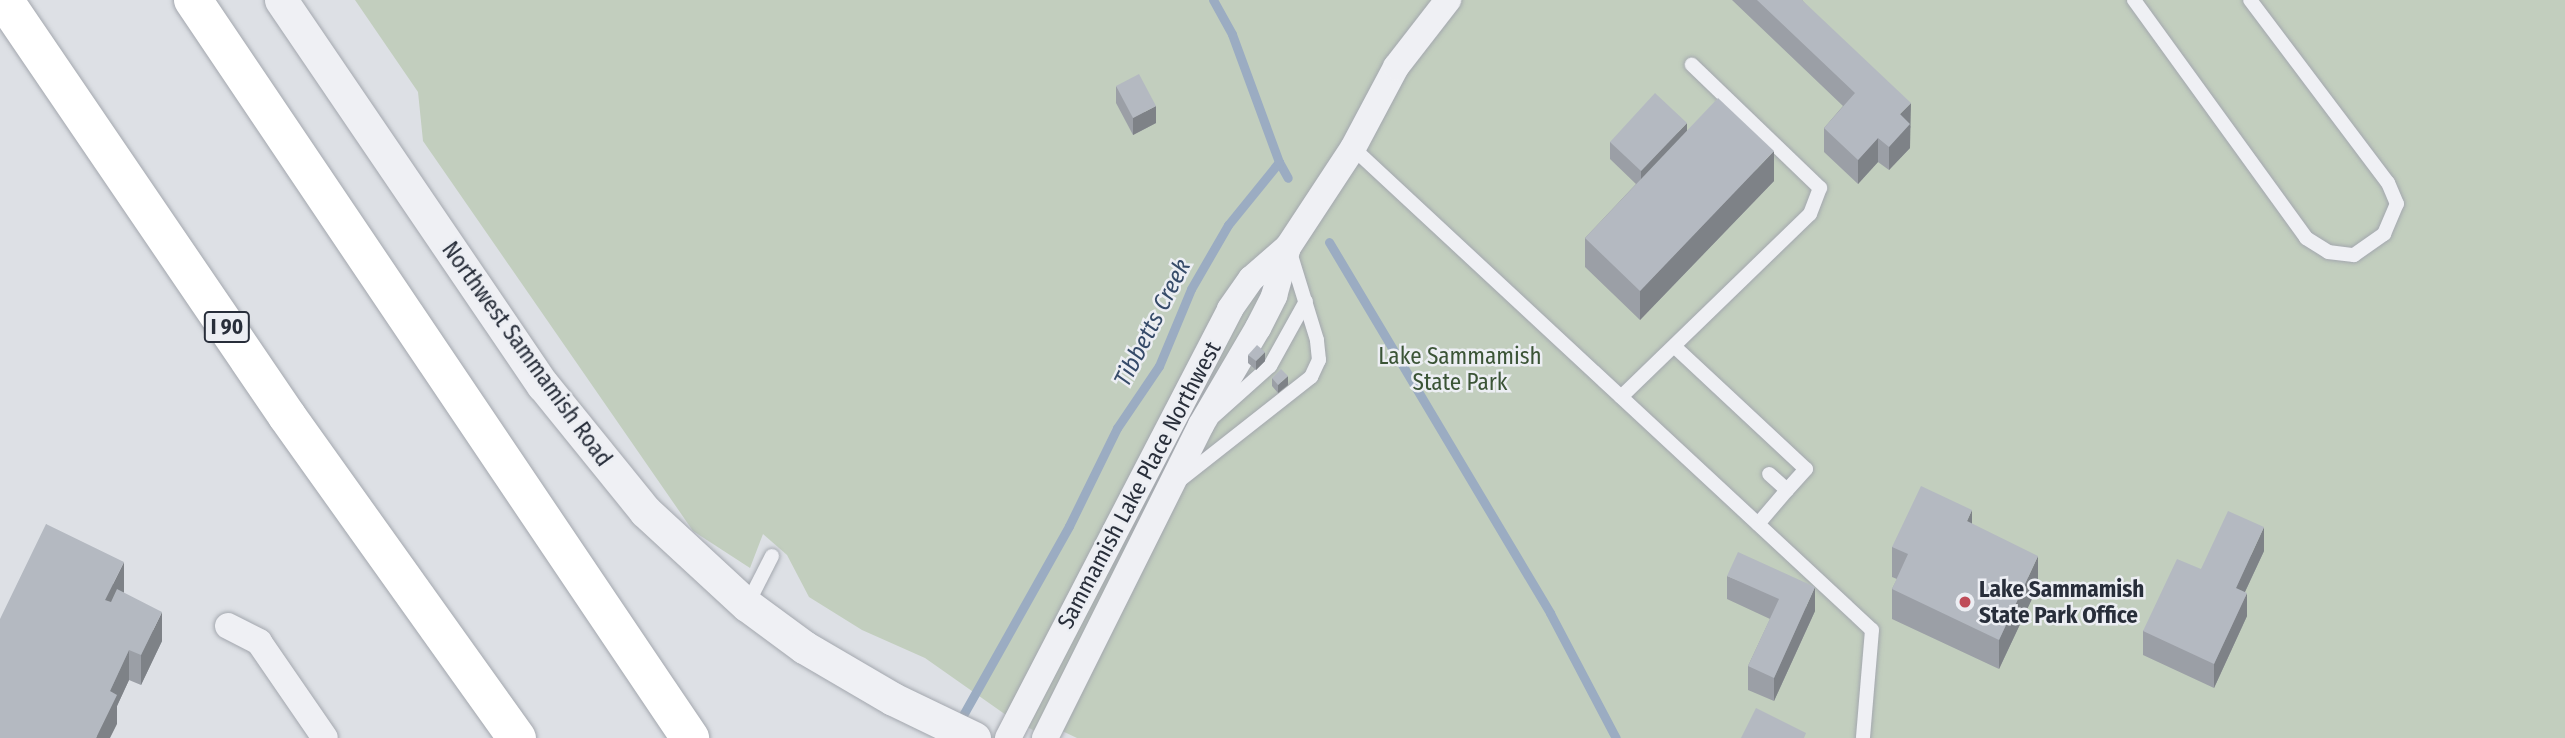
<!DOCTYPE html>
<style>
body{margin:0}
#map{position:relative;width:2565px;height:738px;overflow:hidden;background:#dde0e5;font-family:"Fira Sans Condensed",sans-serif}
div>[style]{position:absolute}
.green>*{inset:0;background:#c2cebe}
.stream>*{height:9px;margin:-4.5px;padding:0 4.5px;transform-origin:4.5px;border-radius:4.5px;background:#9bacc2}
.roads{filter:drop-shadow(0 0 2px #a3a7ae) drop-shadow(0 0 2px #a3a7ae)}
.service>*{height:14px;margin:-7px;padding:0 7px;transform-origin:7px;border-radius:7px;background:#eff0f4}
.minor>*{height:26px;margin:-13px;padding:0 13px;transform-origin:13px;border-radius:13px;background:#eff0f4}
.tertiary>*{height:33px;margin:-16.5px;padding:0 16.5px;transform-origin:16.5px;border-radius:16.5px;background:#eff0f4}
.motorway>*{height:38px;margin:-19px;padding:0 19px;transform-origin:19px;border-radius:19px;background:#fff}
.wall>*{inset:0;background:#9b9fa6}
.shaded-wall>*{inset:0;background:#7e8287}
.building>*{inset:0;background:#b4b9c1}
.dots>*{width:19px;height:19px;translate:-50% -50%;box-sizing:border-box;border:4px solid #eceef3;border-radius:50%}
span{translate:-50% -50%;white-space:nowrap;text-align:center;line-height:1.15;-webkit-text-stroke:5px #eceef3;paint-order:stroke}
.shield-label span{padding:2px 5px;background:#eceef3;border:2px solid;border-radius:5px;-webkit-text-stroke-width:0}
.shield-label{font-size:21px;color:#282e3a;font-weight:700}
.street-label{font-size:23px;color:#282e3a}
.park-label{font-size:23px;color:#3b5436}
.poi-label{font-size:23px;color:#282e3a;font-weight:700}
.left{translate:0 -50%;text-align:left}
.water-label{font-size:24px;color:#364b69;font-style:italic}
</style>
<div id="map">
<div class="green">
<div style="clip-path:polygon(355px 0,2565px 0,2565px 738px,1077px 738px,1060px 730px,1046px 736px,1016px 722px,925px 658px,862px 630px,809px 597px,787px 555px,763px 534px,750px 568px,693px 531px,423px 141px,418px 92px)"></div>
</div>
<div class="stream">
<div style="left:1279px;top:162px;width:18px;rotate:61deg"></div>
<div style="left:1329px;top:242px;width:432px;rotate:59.2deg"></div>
<div style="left:1550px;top:613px;width:141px;rotate:62.2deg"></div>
<div style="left:958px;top:724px;width:227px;rotate:-60.7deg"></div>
<div style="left:1069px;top:526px;width:109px;rotate:-63.9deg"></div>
<div style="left:1117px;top:428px;width:75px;rotate:-55.9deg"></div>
<div style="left:1159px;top:366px;width:83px;rotate:-67.4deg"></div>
<div style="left:1191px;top:289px;width:74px;rotate:-60deg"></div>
<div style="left:1228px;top:225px;width:81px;rotate:-51deg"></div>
<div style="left:1279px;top:162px;width:136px;rotate:-110.2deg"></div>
<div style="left:1232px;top:34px;width:39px;rotate:-119deg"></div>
</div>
<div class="roads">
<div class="service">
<div style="left:2134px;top:0;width:294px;rotate:54.1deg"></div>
<div style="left:2306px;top:238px;width:26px;rotate:32deg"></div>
<div style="left:2328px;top:252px;width:26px;rotate:7deg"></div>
<div style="left:2354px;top:255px;width:37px;rotate:-35deg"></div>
<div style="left:2384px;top:234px;width:33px;rotate:-67deg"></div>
<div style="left:2397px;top:204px;width:23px;rotate:-113deg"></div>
<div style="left:2388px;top:183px;width:229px;rotate:-127deg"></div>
<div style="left:1353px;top:148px;width:708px;rotate:42.88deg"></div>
<div style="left:1872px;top:630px;width:108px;rotate:94.8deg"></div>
<div style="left:1675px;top:347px;width:179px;rotate:43deg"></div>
<div style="left:1806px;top:469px;width:28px;rotate:132deg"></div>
<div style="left:1621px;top:397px;width:263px;rotate:-44.1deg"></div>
<div style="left:1810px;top:214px;width:28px;rotate:-69deg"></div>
<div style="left:1820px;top:188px;width:178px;rotate:-136.1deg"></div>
<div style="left:1214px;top:416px;width:75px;rotate:-41.8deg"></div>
<div style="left:1270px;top:366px;width:74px;rotate:-61deg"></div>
<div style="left:1180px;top:480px;width:167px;rotate:-38.2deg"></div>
<div style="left:1311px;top:377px;width:19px;rotate:-65deg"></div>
<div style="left:1319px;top:360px;width:20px;rotate:-96deg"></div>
<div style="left:1317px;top:340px;width:92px;rotate:-107.1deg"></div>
<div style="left:1758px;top:524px;width:45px;rotate:-49.5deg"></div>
<div style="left:1787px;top:490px;width:24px;rotate:-138deg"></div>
<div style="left:747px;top:605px;width:55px;rotate:-63deg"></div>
</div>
<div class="minor">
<div style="left:228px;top:626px;width:35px;rotate:27deg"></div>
<div style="left:259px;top:642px;width:116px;rotate:55.5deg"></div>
<div style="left:1008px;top:738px;width:483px;rotate:-62.6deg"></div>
<div style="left:1230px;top:309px;width:37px;rotate:-55deg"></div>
<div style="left:1251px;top:279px;width:49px;rotate:-40.9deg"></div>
<div style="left:1045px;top:738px;width:350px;rotate:-63.5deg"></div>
<div style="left:1201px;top:425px;width:113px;rotate:-59.6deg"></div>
<div style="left:1258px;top:328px;width:36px;rotate:-63deg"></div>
<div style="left:1274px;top:296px;width:51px;rotate:-74.1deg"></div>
<div style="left:1288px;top:247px;width:118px;rotate:-56.7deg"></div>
<div style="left:1353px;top:148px;width:92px;rotate:-62deg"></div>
<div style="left:1396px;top:67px;width:85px;rotate:-52.2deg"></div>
</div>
<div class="tertiary">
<div style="left:281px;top:0;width:466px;rotate:55.8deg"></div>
<div style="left:543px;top:385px;width:162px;rotate:51deg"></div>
<div style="left:645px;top:511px;width:139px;rotate:42.7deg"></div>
<div style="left:747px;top:605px;width:71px;rotate:36.4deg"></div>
<div style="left:804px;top:647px;width:103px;rotate:30.3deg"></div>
<div style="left:893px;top:699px;width:90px;rotate:25.7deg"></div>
</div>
<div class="motorway">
<div style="left:4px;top:0;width:503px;rotate:55.77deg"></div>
<div style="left:287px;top:416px;width:396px;rotate:54.5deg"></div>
<div style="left:193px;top:0;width:890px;rotate:56.04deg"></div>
</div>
</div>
<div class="wall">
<div style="clip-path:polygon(1732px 0,1802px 0,1911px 127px,1910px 128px,1910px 148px,1889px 170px,1878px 162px,1858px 184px,1824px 152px,1824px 128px,1843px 106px)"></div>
<div style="clip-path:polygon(1116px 86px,1156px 123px,1133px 135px,1116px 103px)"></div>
<div style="clip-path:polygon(1687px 131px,1774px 181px,1640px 320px,1585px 267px,1585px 238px,1636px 184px,1610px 159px,1610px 142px)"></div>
<div style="clip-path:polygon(1248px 355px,1265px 361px,1256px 370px,1248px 363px)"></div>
<div style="clip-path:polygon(1272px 378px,1288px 385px,1278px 393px,1272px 386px)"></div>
<div style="clip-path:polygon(46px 524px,123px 593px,162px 641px,141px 685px,129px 680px,117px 706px,117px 724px)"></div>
<div style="clip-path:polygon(1972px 524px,2038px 586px,1999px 669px,1892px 619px,1892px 589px,1897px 579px,1892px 577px,1892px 547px)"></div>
<div style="clip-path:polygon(2264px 551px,2245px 592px,2247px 616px,2214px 688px,2143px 655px,2143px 631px,2201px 569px)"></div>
<div style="clip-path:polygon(1727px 576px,1815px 611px,1774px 701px,1748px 690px,1748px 666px,1770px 619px,1727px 599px)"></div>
</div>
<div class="shaded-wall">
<div style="clip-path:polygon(1911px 103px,1910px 148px,1889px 170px,1889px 147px,1900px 114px)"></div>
<div style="clip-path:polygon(1156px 106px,1156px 123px,1133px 135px,1133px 118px)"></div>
<div style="clip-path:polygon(1687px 123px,1687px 139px,1641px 188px,1641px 171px)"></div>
<div style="clip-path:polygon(1878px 138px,1878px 162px,1858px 184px,1858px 160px)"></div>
<div style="clip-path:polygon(1774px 151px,1774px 181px,1640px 320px,1640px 291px)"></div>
<div style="clip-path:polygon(1265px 352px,1265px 361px,1256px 370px,1256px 361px)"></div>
<div style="clip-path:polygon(1288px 376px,1288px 385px,1278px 393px,1278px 385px)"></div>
<div style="clip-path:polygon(1972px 510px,1972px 540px,1967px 521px)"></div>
<div style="clip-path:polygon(2264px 527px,2264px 551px,2236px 611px,2236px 588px)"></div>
<div style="clip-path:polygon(2038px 556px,2038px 586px,1999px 669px,1999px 640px)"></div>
<div style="clip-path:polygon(124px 562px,124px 592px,105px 629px,105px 600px)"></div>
<div style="clip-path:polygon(1815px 587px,1815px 611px,1774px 701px,1774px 678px)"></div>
<div style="clip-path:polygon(2247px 593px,2247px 616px,2214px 688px,2214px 664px)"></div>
<div style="clip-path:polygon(162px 612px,162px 641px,141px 685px,141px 655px)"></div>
<div style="clip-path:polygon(129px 650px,129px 680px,117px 706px,117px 724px,110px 738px,96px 738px,110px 691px)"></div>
</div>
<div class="building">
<div style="clip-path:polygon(1757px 0,1802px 0,1911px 103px,1900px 114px,1910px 124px,1889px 147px,1878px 138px,1858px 160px,1824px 128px,1855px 93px)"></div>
<div style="clip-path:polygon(1139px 74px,1156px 106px,1133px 118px,1116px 86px)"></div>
<div style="clip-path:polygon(1655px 93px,1687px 123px,1641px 171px,1610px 142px)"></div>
<div style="clip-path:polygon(1718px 98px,1774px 151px,1640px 291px,1585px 238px)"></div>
<div style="clip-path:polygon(1257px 345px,1265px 352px,1256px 361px,1248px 355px)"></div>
<div style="clip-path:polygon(1281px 369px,1288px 376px,1278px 385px,1272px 378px)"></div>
<div style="clip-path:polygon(1921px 486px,1972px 510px,1967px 521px,2038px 556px,1999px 640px,1892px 589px,1908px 554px,1892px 547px)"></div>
<div style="clip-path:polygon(2228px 511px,2264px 527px,2236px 588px,2247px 593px,2214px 664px,2143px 631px,2177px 559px,2201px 569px)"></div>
<div style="clip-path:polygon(46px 524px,124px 562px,105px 600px,111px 602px,117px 589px,162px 612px,141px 655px,129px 650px,110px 691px,117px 695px,96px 738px,0 738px,0 619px)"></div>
<div style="clip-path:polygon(1738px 552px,1815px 587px,1774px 678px,1748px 666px,1779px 599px,1727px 576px)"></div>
<div style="clip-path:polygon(1756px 708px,1806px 733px,1804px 738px,1741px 738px)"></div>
</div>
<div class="dots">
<div style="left:1965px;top:602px;background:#bf4c59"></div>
</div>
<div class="shield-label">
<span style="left:227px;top:327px">I 90</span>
</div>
<div class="street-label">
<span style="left:527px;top:354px;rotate:54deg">Northwest Sammamish Road</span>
<span style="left:1139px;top:485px;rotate:-62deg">Sammamish Lake Place Northwest</span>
</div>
<div class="park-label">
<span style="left:1460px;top:369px">Lake Sammamish<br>State Park</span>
</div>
<div class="poi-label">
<span class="left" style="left:1979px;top:602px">Lake Sammamish<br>State Park Office</span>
</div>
<div class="water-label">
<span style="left:1153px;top:323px;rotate:-63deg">Tibbetts Creek</span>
</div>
</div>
